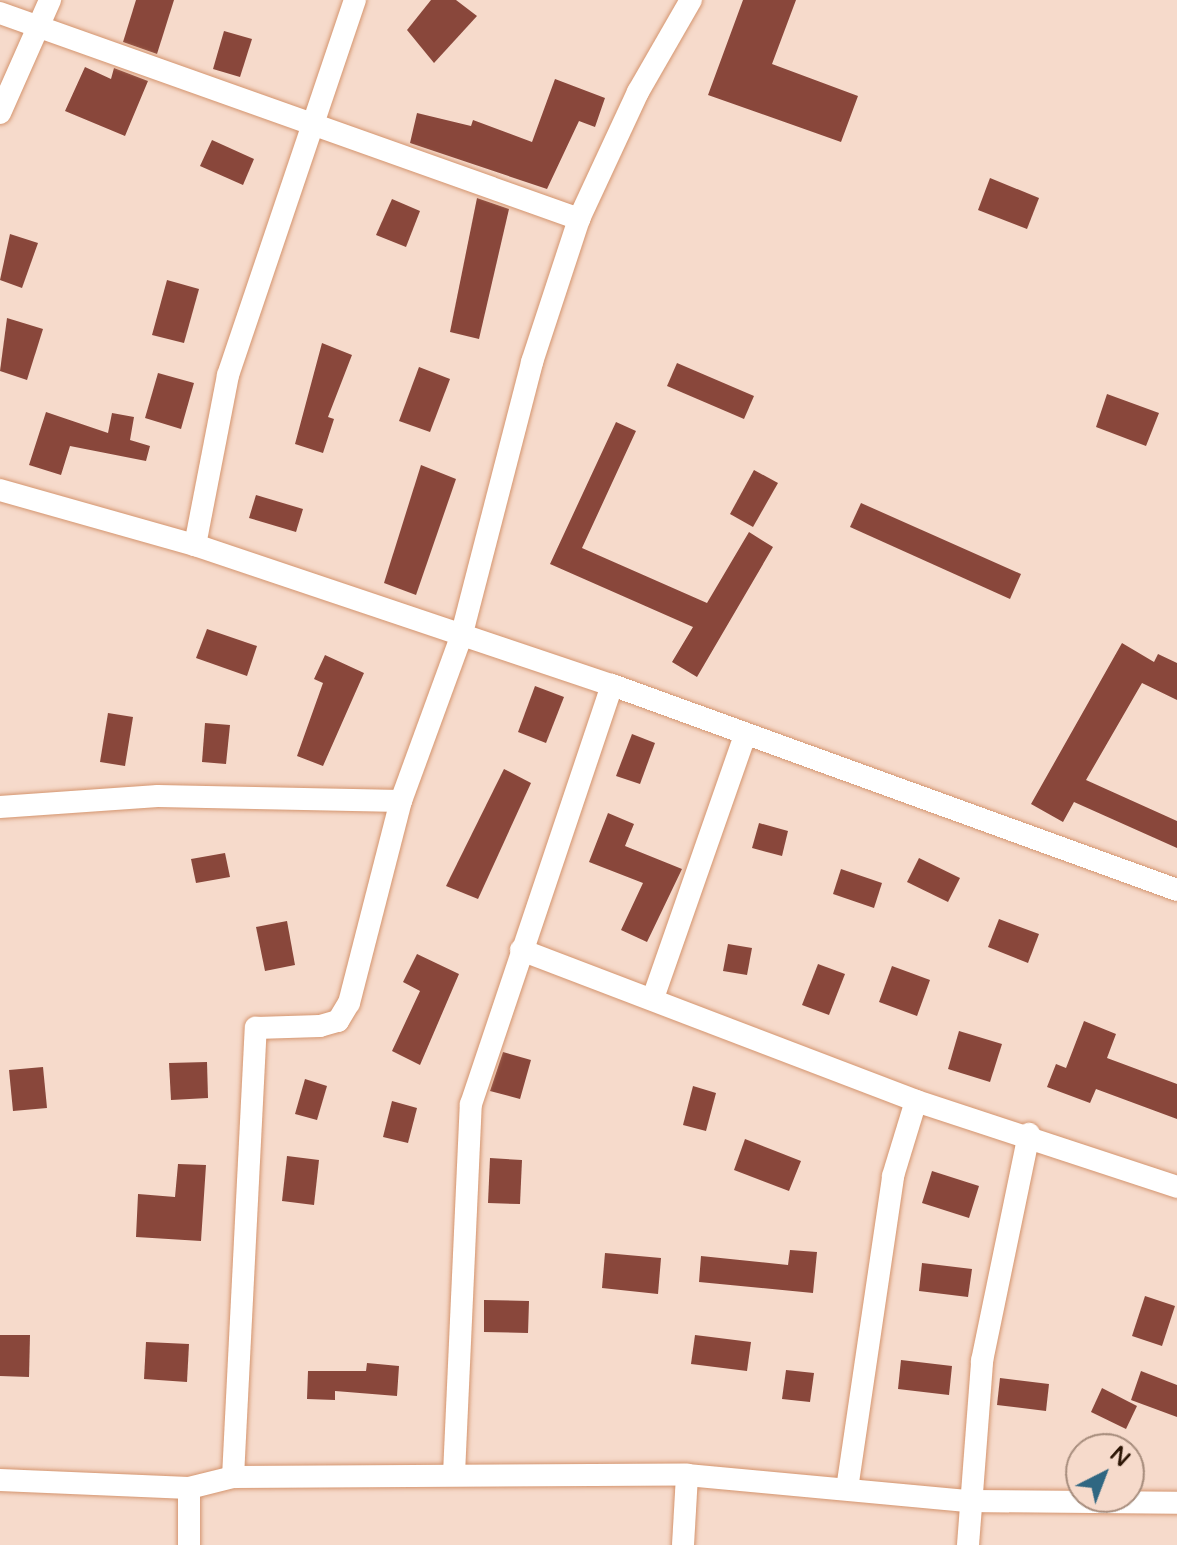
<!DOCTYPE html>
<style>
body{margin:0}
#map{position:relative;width:1177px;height:1545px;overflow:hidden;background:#f6dacb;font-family:"Varela Round",sans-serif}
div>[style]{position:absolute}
.building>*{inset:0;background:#89473b}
.roads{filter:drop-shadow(0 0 2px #d4956f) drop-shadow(0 0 2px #d4956f)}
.street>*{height:22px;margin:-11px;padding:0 11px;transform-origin:11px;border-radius:11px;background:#fff}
span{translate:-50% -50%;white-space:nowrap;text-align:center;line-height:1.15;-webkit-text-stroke:8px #f6dacb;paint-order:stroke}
.north{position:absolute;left:1065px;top:1433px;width:80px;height:80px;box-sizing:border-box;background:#f6dacb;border:2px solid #a68c7c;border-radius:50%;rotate:42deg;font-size:22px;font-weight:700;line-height:32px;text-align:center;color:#2d1606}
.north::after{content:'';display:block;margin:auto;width:28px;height:36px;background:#306782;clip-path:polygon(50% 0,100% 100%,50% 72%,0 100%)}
</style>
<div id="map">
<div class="building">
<div style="clip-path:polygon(136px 0,174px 0,157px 54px,123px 42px)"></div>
<div style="clip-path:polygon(431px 0,456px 0,477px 16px,434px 63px,407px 30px)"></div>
<div style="clip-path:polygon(743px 0,796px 0,772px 64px,858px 96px,841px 142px,708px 95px)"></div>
<div style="clip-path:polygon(224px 31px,252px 39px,240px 77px,213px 69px)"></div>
<div style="clip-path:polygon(85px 67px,111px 79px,114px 68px,148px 81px,125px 136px,65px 111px)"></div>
<div style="clip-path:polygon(555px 79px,605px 98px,595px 127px,579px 121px,547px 189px,410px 143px,417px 113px,471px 126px,473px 120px,532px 142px)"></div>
<div style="clip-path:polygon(212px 140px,254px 159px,243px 185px,200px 166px)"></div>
<div style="clip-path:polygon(990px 178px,1039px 198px,1027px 229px,978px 210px)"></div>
<div style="clip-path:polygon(477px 198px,509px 209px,479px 339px,450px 332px)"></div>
<div style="clip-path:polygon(392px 199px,420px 211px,406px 247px,376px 235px)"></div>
<div style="clip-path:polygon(10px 234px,38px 243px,22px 288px,0 280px)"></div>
<div style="clip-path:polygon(167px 280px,199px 289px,184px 343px,152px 335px)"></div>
<div style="clip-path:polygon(7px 318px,43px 329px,27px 380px,0 371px)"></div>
<div style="clip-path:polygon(322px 343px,352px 355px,328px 417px,334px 419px,323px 453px,295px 444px)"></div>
<div style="clip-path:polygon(677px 363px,754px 396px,744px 419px,667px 386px)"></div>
<div style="clip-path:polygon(419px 367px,450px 379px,430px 432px,399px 421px)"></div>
<div style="clip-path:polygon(158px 373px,194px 383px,181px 429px,145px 418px)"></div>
<div style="clip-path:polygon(1107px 394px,1159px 413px,1146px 446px,1096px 427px)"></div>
<div style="clip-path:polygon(46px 412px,108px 433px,112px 413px,134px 417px,130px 440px,150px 446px,146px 461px,70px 446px,61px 475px,29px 465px)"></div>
<div style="clip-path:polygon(616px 422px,636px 431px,582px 548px,707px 603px,749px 532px,773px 547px,697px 677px,672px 662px,693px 627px,550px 564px)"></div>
<div style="clip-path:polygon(421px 465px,456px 479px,416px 595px,384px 583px)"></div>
<div style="clip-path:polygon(754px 470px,778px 483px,753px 527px,730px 514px)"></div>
<div style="clip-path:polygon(256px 495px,303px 509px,296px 532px,249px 518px)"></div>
<div style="clip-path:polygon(861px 503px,1021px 574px,1010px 599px,850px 527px)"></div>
<div style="clip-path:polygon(207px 629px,257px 646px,247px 676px,196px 658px)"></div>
<div style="clip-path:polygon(1122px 643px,1154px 662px,1158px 654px,1177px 663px,1177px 700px,1142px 683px,1086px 780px,1177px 821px,1177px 848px,1074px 802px,1063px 822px,1031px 804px)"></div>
<div style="clip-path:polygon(325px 655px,364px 673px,323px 766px,297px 756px,323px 683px,314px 679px)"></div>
<div style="clip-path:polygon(535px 686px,564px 697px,546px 743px,518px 732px)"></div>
<div style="clip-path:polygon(108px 713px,133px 717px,125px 766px,100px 762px)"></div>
<div style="clip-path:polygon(205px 723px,230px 725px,226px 764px,202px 762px)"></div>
<div style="clip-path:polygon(632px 734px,655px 743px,640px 784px,616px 776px)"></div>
<div style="clip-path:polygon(504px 769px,531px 783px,478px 899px,446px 886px)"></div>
<div style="clip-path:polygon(608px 813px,634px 824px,625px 846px,682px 869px,647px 942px,621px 930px,643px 883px,589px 862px)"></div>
<div style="clip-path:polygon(759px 823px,788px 831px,782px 856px,752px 848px)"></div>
<div style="clip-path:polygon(225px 853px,230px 877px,196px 883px,191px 859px)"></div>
<div style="clip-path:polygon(919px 858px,960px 878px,948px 902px,907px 882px)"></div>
<div style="clip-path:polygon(841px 869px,882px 883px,874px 908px,833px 894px)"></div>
<div style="clip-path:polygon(999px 919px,1039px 934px,1028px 963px,988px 947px)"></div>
<div style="clip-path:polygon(287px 921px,295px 965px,265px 971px,256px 927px)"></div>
<div style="clip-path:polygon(728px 944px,752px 948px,747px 975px,723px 971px)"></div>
<div style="clip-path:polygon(417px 954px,459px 974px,420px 1065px,392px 1051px,420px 991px,403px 982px)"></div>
<div style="clip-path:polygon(818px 964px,845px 974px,829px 1015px,802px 1005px)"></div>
<div style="clip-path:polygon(892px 966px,930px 980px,917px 1016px,879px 1002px)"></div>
<div style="clip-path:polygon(1084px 1021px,1116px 1034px,1107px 1058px,1177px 1084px,1177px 1119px,1096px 1089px,1090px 1103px,1047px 1087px,1056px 1064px,1066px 1068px)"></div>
<div style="clip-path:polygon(959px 1031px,1002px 1044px,990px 1082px,948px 1069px)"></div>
<div style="clip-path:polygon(503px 1052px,531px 1060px,520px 1099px,490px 1091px)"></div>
<div style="clip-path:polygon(207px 1062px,208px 1098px,171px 1100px,169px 1063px)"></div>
<div style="clip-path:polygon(43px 1067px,47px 1108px,13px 1111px,9px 1070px)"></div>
<div style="clip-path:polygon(305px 1079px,327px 1086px,317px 1120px,295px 1114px)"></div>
<div style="clip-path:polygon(693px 1086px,716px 1093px,706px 1131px,683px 1125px)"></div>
<div style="clip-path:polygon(392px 1101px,417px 1108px,408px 1143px,383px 1137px)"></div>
<div style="clip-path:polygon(745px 1139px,801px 1161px,789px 1191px,734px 1170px)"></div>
<div style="clip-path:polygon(287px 1156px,319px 1160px,314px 1205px,282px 1201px)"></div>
<div style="clip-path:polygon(490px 1158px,522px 1160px,520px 1204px,488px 1203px)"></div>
<div style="clip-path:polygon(178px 1164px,206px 1165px,201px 1241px,136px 1237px,138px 1194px,175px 1197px)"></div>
<div style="clip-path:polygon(932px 1171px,979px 1186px,969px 1218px,922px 1203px)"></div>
<div style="clip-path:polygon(790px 1250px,817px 1252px,813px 1293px,699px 1282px,701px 1256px,788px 1265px)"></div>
<div style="clip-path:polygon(605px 1253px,661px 1258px,658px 1294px,602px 1288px)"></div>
<div style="clip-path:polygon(922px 1263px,972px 1269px,968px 1297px,919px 1291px)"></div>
<div style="clip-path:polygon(1145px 1296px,1175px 1306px,1162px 1346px,1132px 1336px)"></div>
<div style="clip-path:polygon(484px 1300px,529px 1301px,528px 1333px,484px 1332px)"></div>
<div style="clip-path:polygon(0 1335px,30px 1335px,29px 1377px,0 1376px)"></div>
<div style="clip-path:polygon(695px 1335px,751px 1342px,747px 1371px,691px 1364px)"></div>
<div style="clip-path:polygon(146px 1342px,189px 1344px,187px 1382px,144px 1379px)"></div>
<div style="clip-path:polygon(901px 1360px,952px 1366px,949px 1395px,898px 1389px)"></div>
<div style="clip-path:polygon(367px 1363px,399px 1366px,397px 1396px,335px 1391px,335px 1400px,307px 1399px,308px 1371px,366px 1371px)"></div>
<div style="clip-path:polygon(786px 1370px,814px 1373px,810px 1402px,782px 1399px)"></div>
<div style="clip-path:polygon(1141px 1371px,1177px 1385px,1177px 1417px,1131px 1400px)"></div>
<div style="clip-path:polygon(1000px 1378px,1049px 1384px,1046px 1411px,997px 1405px)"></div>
<div style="clip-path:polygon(1102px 1388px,1137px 1406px,1126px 1429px,1091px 1412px)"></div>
</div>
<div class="roads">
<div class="street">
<div style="left:0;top:13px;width:615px;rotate:19.58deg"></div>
<div style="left:0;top:113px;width:124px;rotate:-66.1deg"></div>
<div style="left:0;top:490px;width:203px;rotate:15.8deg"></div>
<div style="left:195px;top:545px;width:440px;rotate:18.6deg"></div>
<div style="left:612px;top:685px;width:601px;rotate:19.94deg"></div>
<div style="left:195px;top:545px;width:173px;rotate:-79deg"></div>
<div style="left:228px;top:375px;width:396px;rotate:-71.3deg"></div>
<div style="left:0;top:807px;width:158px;rotate:-4deg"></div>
<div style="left:158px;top:796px;width:243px;rotate:1.2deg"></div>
<div style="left:521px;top:950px;width:423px;rotate:20.9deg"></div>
<div style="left:916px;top:1101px;width:275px;rotate:18.2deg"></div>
<div style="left:653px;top:998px;width:278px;rotate:-70.7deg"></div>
<div style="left:454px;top:1474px;width:370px;rotate:-87.4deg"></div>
<div style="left:471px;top:1104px;width:442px;rotate:-71.4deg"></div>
<div style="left:233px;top:1477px;width:450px;rotate:-87.1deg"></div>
<div style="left:256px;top:1028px;width:64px;rotate:-1.8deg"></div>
<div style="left:320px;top:1026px;width:19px;rotate:-16deg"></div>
<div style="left:338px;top:1021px;width:21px;rotate:-59deg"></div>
<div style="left:349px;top:1003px;width:209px;rotate:-75.6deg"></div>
<div style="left:401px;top:801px;width:175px;rotate:-69.9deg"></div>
<div style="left:461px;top:637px;width:284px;rotate:-75.5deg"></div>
<div style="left:532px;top:362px;width:151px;rotate:-71.8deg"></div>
<div style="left:579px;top:219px;width:140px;rotate:-65.1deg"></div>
<div style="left:638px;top:92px;width:106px;rotate:-60.1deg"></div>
<div style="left:0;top:1480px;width:189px;rotate:2.4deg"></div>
<div style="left:189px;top:1488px;width:45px;rotate:-14deg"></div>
<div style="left:233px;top:1477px;width:454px;rotate:-0.3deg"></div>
<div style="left:687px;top:1475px;width:281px;rotate:5.3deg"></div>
<div style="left:967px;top:1501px;width:210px;rotate:0.5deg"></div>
<div style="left:847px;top:1489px;width:316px;rotate:-81.6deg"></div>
<div style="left:893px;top:1176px;width:78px;rotate:-73deg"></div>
<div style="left:189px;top:1545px;width:57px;rotate:-90deg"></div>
<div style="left:683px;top:1545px;width:70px;rotate:-86.7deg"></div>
<div style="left:968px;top:1545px;width:185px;rotate:-85.6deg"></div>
<div style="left:982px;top:1361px;width:232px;rotate:-78.3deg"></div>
</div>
</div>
<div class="north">N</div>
</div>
